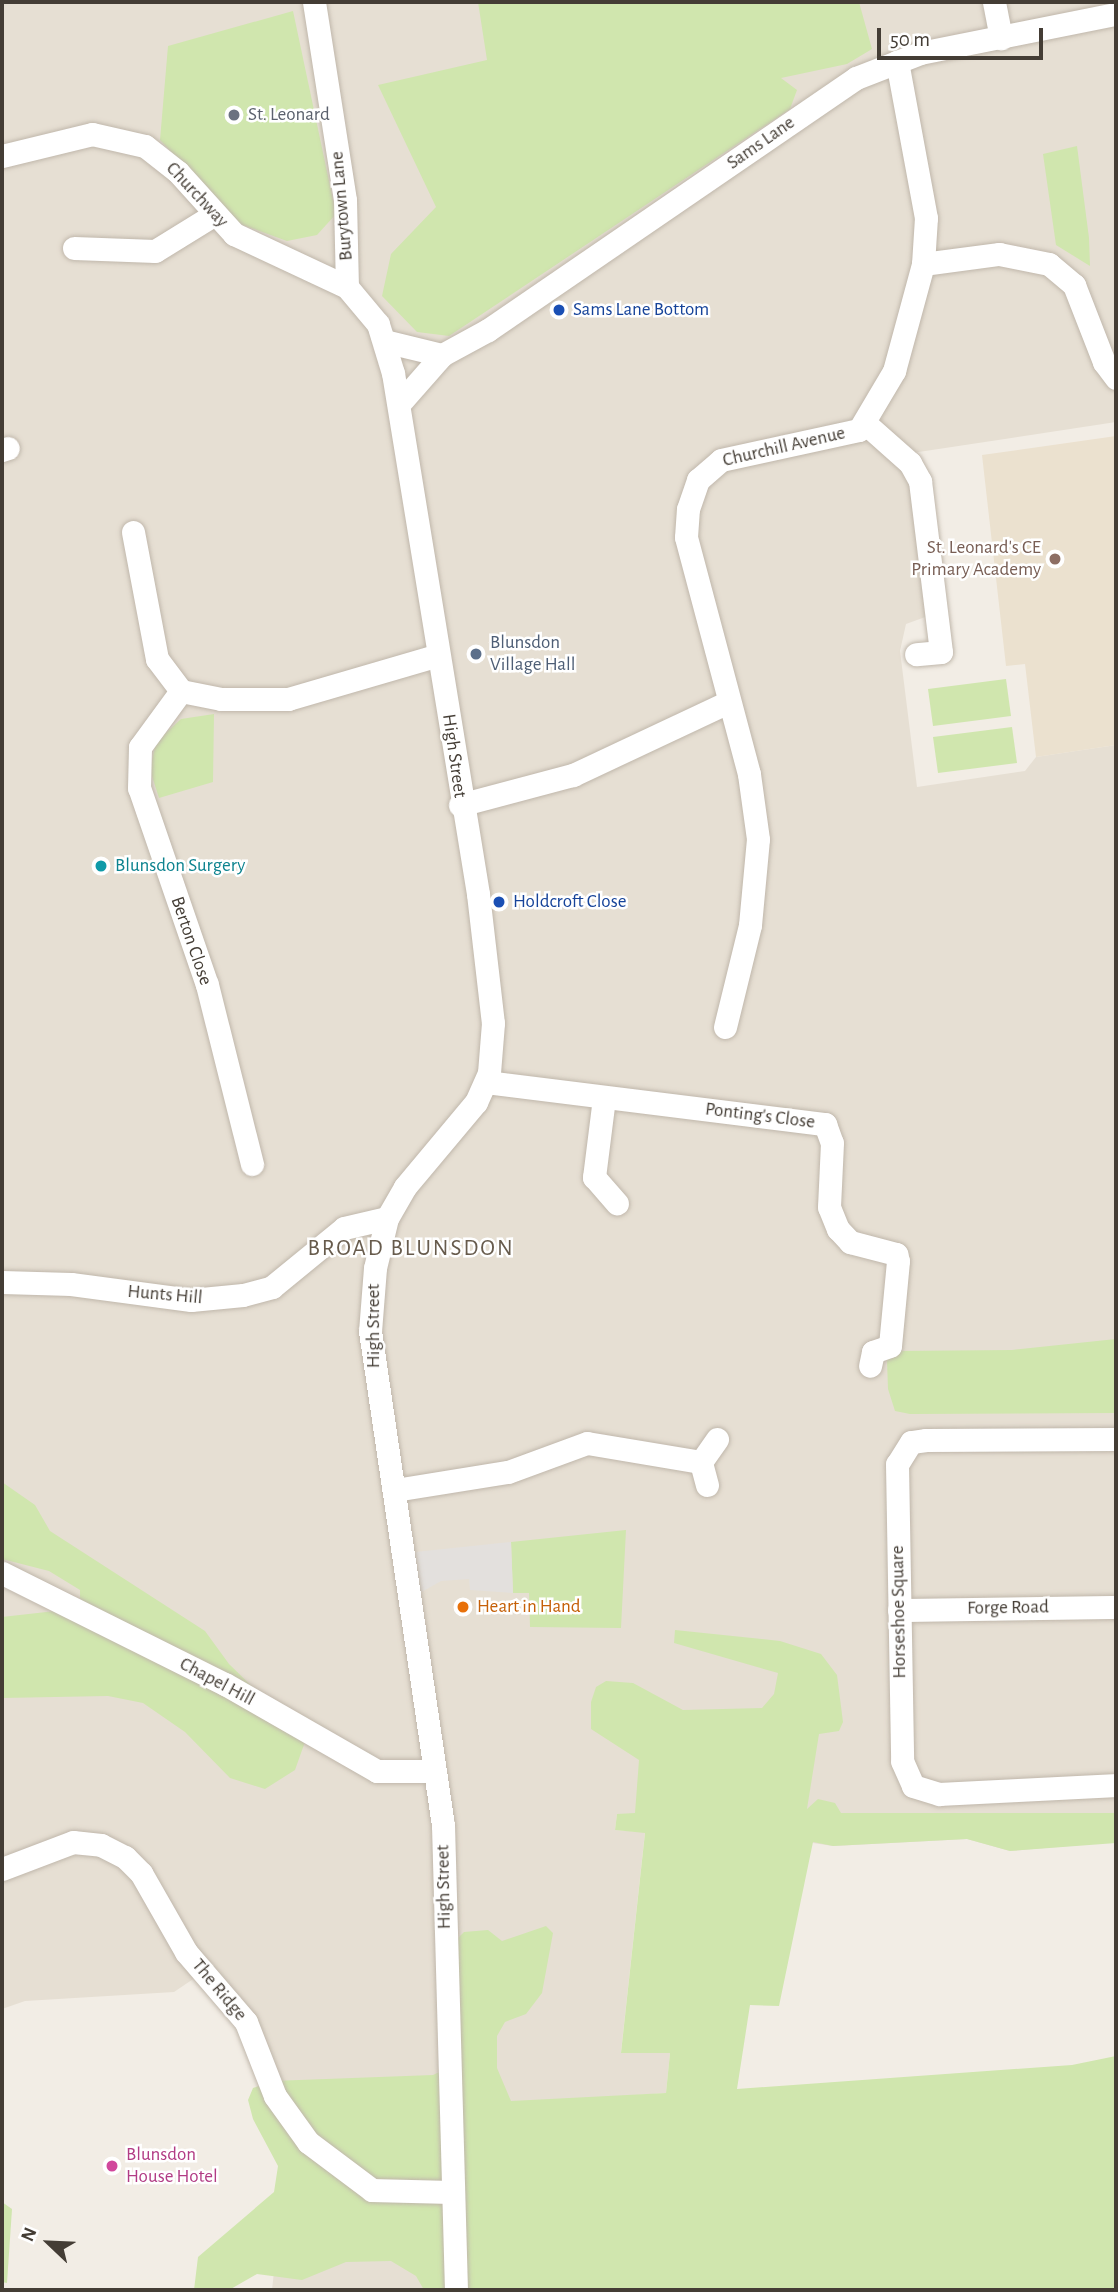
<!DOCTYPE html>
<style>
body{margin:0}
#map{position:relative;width:1118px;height:2292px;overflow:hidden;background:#f2ede5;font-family:"Alegreya Sans",sans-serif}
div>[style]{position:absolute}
.residential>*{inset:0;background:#e6dfd3}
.education>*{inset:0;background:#ebe1cf}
.green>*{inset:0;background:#d0e6ae}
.parking>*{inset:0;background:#e3e0dd}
.roads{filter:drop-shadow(0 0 2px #c0b7ab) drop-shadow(0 0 2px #c0b7ab)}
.minor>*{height:23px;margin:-11.5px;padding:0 11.5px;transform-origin:11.5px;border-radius:11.5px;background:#fff}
.dots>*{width:19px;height:19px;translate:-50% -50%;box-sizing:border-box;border:4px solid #fff;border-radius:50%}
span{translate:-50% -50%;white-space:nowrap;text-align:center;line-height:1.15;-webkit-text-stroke:5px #fff;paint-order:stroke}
.worship-label{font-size:19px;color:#5b616d}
.left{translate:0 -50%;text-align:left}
.street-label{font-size:19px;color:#443d35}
.transit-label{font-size:19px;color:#164399}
.education-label{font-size:19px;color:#785e54}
.right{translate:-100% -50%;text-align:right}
.service-label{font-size:19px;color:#4e5e75}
.culture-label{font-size:19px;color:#0d838f}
.food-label{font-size:19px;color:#c56008}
.hotel-label{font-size:19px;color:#b23c85}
.quarter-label{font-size:23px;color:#675b4c;letter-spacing:2px}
.frame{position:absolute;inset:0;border:4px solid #443d35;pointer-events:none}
.north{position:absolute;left:14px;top:2208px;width:70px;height:70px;-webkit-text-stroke:5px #fff;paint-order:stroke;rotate:293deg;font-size:19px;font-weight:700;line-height:28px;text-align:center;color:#443d35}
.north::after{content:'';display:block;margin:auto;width:24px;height:32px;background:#443d35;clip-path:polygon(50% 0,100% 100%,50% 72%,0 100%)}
.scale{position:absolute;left:877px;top:28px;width:166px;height:32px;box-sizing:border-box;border:4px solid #443d35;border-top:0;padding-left:9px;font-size:21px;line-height:24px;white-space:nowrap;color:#443d35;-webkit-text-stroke:5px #fff;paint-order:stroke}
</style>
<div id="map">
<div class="residential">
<div style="clip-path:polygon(2px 2px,1116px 2px,1116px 422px,912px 453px,928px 616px,906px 624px,900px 651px,917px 787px,1025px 771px,1036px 757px,1116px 745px,1116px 1842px,1010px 1851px,967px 1839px,833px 1846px,617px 1814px,615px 1830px,645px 1832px,621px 2052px,670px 2053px,666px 2093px,597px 2098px,472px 2290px,272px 2290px,278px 2235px,322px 2151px,211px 1967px,174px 1992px,25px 2001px,2px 2009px)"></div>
</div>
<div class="education">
<div style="clip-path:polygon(1116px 436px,1116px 745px,1036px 757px,1025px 664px,1006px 666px,982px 455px)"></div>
</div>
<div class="green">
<div style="clip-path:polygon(478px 2px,859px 2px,872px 49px,847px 64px,781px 78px,797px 90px,790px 109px,449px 336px,417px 332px,382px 296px,391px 254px,436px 207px,378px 85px,487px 60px)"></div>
<div style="clip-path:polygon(293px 11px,336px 214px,317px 235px,287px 241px,240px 224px,160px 140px,168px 46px)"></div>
<div style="clip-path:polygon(1077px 146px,1089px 238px,1090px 266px,1056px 245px,1043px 154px)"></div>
<div style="clip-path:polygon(1006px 679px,1011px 716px,933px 726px,928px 689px)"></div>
<div style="clip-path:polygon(214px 714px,213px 782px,159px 798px,150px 770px,156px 742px,181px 719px)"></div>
<div style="clip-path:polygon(1012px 727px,1017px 763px,938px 773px,933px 737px)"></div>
<div style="clip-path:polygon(1116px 1339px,1116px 1413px,910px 1414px,895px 1411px,888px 1389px,887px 1361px,893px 1351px,1012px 1350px)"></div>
<div style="clip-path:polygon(2px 1482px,35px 1505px,50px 1531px,205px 1631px,229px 1664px,306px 1739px,295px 1770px,265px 1789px,230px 1778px,185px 1732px,143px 1703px,108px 1696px,2px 1698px,2px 1617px,55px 1611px,80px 1601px,80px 1590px,49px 1571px,2px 1559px)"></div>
<div style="clip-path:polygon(626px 1530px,621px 1628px,530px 1627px,529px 1593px,513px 1593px,511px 1542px)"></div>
<div style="clip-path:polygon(675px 1630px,780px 1641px,821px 1654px,837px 1675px,843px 1722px,839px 1731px,819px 1734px,807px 1809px,818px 1799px,835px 1803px,841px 1813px,1116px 1813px,1116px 1843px,1010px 1851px,967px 1839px,833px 1846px,813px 1842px,779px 2006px,750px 2005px,737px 2089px,1072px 2065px,1116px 2056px,1116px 2290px,424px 2290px,416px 2276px,391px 2261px,346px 2262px,302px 2280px,257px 2274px,229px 2290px,194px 2290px,198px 2257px,274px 2192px,278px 2166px,253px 2119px,248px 2100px,253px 2088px,272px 2081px,433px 2075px,450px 2067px,456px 1940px,464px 1932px,488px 1930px,502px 1941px,546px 1926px,553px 1933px,542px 1993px,526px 2014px,505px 2022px,497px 2036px,497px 2068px,511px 2101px,666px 2093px,670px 2053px,621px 2053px,645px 1833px,615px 1830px,617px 1814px,635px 1813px,639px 1760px,591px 1729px,591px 1702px,596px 1687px,606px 1681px,633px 1683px,683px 1710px,762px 1708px,774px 1694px,778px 1673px,674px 1643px)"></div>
<div style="clip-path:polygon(2px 2202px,12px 2209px,7px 2283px,2px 2282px)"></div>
</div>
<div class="parking">
<div style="clip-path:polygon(511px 1542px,513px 1593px,470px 1590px,469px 1579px,441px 1581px,420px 1593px,415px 1552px)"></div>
</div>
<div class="roads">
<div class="minor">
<div style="left:314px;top:2px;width:200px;rotate:81.1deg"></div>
<div style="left:345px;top:200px;width:87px;rotate:88.7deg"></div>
<div style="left:994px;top:2px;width:37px;rotate:79deg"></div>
<div style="left:2px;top:156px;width:93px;rotate:-13.7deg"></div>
<div style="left:92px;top:134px;width:54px;rotate:12.8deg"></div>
<div style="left:145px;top:146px;width:42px;rotate:38.2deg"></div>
<div style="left:178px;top:172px;width:84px;rotate:47.9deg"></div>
<div style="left:234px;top:234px;width:125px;rotate:25.1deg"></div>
<div style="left:347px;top:287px;width:48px;rotate:50deg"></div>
<div style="left:378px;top:324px;width:51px;rotate:73deg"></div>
<div style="left:393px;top:373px;width:528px;rotate:80.73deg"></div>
<div style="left:478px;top:894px;width:130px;rotate:83.4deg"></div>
<div style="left:493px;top:1023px;width:50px;rotate:94.6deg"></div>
<div style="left:489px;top:1073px;width:32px;rotate:114deg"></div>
<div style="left:476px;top:1102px;width:111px;rotate:129.9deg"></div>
<div style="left:405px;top:1187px;width:36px;rotate:120deg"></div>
<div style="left:387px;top:1218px;width:51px;rotate:103.5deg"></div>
<div style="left:375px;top:1268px;width:63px;rotate:94.5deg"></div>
<div style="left:370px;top:1331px;width:499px;rotate:81.6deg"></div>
<div style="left:443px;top:1825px;width:465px;rotate:88.4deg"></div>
<div style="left:74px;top:248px;width:81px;rotate:2.1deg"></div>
<div style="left:155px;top:251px;width:70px;rotate:-31.7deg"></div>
<div style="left:923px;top:264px;width:77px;rotate:-7.5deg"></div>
<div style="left:999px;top:254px;width:51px;rotate:11.3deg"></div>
<div style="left:1049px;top:264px;width:33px;rotate:40deg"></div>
<div style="left:1074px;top:285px;width:83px;rotate:68.7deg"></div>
<div style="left:1104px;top:362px;width:20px;rotate:53deg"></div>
<div style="left:384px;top:341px;width:60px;rotate:13.6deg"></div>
<div style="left:399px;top:404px;width:65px;rotate:-48.7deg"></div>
<div style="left:442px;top:355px;width:52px;rotate:-28.5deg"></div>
<div style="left:488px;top:330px;width:446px;rotate:-34.4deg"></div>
<div style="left:856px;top:78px;width:69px;rotate:-21.3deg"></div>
<div style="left:920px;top:53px;width:200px;rotate:-11.3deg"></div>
<div style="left:866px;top:424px;width:59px;rotate:41.6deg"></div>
<div style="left:910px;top:463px;width:21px;rotate:61deg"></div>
<div style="left:920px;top:481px;width:172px;rotate:83deg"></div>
<div style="left:941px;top:652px;width:25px;rotate:175deg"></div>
<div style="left:2px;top:450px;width:6px;rotate:-18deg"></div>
<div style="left:133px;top:532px;width:129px;rotate:79.3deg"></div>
<div style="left:157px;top:659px;width:40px;rotate:53deg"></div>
<div style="left:460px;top:805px;width:117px;rotate:-14.9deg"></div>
<div style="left:573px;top:775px;width:171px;rotate:-25.2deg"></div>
<div style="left:725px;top:1027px;width:105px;rotate:-76.2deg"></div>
<div style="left:750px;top:925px;width:86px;rotate:-84.7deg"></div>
<div style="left:758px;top:839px;width:66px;rotate:-97.9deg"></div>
<div style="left:749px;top:774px;width:245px;rotate:-104.9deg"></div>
<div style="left:686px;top:537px;width:28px;rotate:-86deg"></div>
<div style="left:688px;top:509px;width:31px;rotate:-71deg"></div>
<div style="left:698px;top:480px;width:30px;rotate:-41deg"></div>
<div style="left:721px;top:460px;width:141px;rotate:-12.3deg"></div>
<div style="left:859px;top:430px;width:69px;rotate:-59.3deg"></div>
<div style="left:894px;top:371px;width:111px;rotate:-74.8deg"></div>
<div style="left:923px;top:264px;width:46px;rotate:-86.3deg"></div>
<div style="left:926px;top:218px;width:159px;rotate:-100.5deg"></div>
<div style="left:486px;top:1082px;width:342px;rotate:7.1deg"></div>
<div style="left:825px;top:1124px;width:20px;rotate:70deg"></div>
<div style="left:832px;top:1143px;width:64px;rotate:92.7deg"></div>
<div style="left:829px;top:1207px;width:24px;rotate:68deg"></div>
<div style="left:838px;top:1229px;width:18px;rotate:47deg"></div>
<div style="left:850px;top:1242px;width:48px;rotate:14.6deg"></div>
<div style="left:896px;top:1254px;width:7px;rotate:74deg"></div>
<div style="left:898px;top:1261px;width:85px;rotate:95.4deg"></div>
<div style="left:890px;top:1346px;width:18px;rotate:161deg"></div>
<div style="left:873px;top:1352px;width:14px;rotate:102deg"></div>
<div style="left:604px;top:1098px;width:80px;rotate:97.2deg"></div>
<div style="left:594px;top:1177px;width:35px;rotate:49deg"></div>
<div style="left:252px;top:1164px;width:185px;rotate:-104.1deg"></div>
<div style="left:207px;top:985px;width:208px;rotate:-109deg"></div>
<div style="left:139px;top:788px;width:41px;rotate:-88.6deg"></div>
<div style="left:140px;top:747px;width:69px;rotate:-53.8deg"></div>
<div style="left:181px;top:691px;width:41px;rotate:11.3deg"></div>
<div style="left:221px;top:699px;width:67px"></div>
<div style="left:288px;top:699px;width:156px;rotate:-16.3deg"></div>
<div style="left:2px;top:1282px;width:69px;rotate:1.7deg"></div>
<div style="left:71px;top:1284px;width:121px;rotate:7.6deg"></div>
<div style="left:191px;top:1300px;width:52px;rotate:-5.5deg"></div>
<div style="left:243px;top:1295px;width:30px;rotate:-15deg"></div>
<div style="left:272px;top:1287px;width:93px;rotate:-39.3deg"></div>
<div style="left:344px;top:1228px;width:44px;rotate:-13.1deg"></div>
<div style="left:1116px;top:1439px;width:190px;rotate:179.7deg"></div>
<div style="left:926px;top:1440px;width:15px;rotate:172deg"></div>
<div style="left:911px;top:1442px;width:26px;rotate:122deg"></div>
<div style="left:897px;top:1464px;width:297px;rotate:89deg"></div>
<div style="left:902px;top:1761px;width:27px;rotate:66deg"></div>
<div style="left:913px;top:1786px;width:28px;rotate:17deg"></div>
<div style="left:940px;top:1794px;width:176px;rotate:-2.9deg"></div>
<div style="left:707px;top:1485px;width:24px;rotate:-105deg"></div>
<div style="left:701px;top:1462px;width:28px;rotate:-55deg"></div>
<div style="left:395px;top:1490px;width:114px;rotate:-9.1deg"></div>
<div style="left:508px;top:1472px;width:84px;rotate:-20.2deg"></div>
<div style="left:587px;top:1443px;width:116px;rotate:9.5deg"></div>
<div style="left:2px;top:1573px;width:249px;rotate:26.5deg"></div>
<div style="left:225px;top:1684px;width:175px;rotate:29.8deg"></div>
<div style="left:377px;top:1771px;width:57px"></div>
<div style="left:899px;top:1610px;width:217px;rotate:-0.8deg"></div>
<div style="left:2px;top:1869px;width:76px;rotate:-20.8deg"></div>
<div style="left:73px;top:1842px;width:28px;rotate:6deg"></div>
<div style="left:101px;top:1845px;width:27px;rotate:27deg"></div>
<div style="left:125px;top:1857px;width:23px;rotate:45deg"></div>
<div style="left:141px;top:1873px;width:91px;rotate:60.3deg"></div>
<div style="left:186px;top:1952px;width:92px;rotate:49.4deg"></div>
<div style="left:246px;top:2022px;width:79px;rotate:68.6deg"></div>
<div style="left:275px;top:2096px;width:57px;rotate:54.3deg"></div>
<div style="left:308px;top:2142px;width:80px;rotate:36.9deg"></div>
<div style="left:372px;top:2190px;width:78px;rotate:1.5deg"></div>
</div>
</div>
<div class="dots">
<div style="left:234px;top:115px;background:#6b7280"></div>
<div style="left:559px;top:310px;background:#1a4fb4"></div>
<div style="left:1055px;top:559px;background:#8d6e63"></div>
<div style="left:476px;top:654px;background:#5c6f8a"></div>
<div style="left:101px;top:866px;background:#0f9aa8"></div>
<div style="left:499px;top:902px;background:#1a4fb4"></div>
<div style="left:463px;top:1607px;background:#e8710a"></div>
<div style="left:112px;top:2166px;background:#d1479c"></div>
</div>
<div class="worship-label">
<span class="left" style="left:248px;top:115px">St. Leonard</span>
</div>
<div class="street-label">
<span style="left:761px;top:143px;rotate:-35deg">Sams Lane</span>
<span style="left:197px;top:195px;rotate:47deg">Churchway</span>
<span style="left:342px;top:206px;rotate:-95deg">Burytown Lane</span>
<span style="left:784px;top:447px;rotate:-13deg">Churchill Avenue</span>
<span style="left:454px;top:756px;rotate:82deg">High Street</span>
<span style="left:191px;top:941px;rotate:71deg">Berton Close</span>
<span style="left:760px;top:1116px;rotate:7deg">Ponting's Close</span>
<span style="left:165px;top:1295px;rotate:5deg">Hunts Hill</span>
<span style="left:374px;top:1326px;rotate:-90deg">High Street</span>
<span style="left:1008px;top:1608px;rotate:-1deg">Forge Road</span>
<span style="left:899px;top:1612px;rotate:-91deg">Horseshoe Square</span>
<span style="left:217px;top:1682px;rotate:28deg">Chapel Hill</span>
<span style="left:444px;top:1887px;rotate:-91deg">High Street</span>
<span style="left:219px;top:1990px;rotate:50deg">The Ridge</span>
</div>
<div class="transit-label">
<span class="left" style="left:573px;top:310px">Sams Lane Bottom</span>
<span class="left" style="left:513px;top:902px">Holdcroft Close</span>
</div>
<div class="education-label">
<span class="right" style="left:1041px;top:559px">St. Leonard's CE<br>Primary Academy</span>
</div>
<div class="service-label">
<span class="left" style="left:490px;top:654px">Blunsdon<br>Village Hall</span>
</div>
<div class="culture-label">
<span class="left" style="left:115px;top:866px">Blunsdon Surgery</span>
</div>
<div class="food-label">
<span class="left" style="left:477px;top:1607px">Heart in Hand</span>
</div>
<div class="hotel-label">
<span class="left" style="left:126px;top:2166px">Blunsdon<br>House Hotel</span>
</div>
<div class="quarter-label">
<span style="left:411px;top:1249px">BROAD BLUNSDON</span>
</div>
<div class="frame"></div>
<div class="north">N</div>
<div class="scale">50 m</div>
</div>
